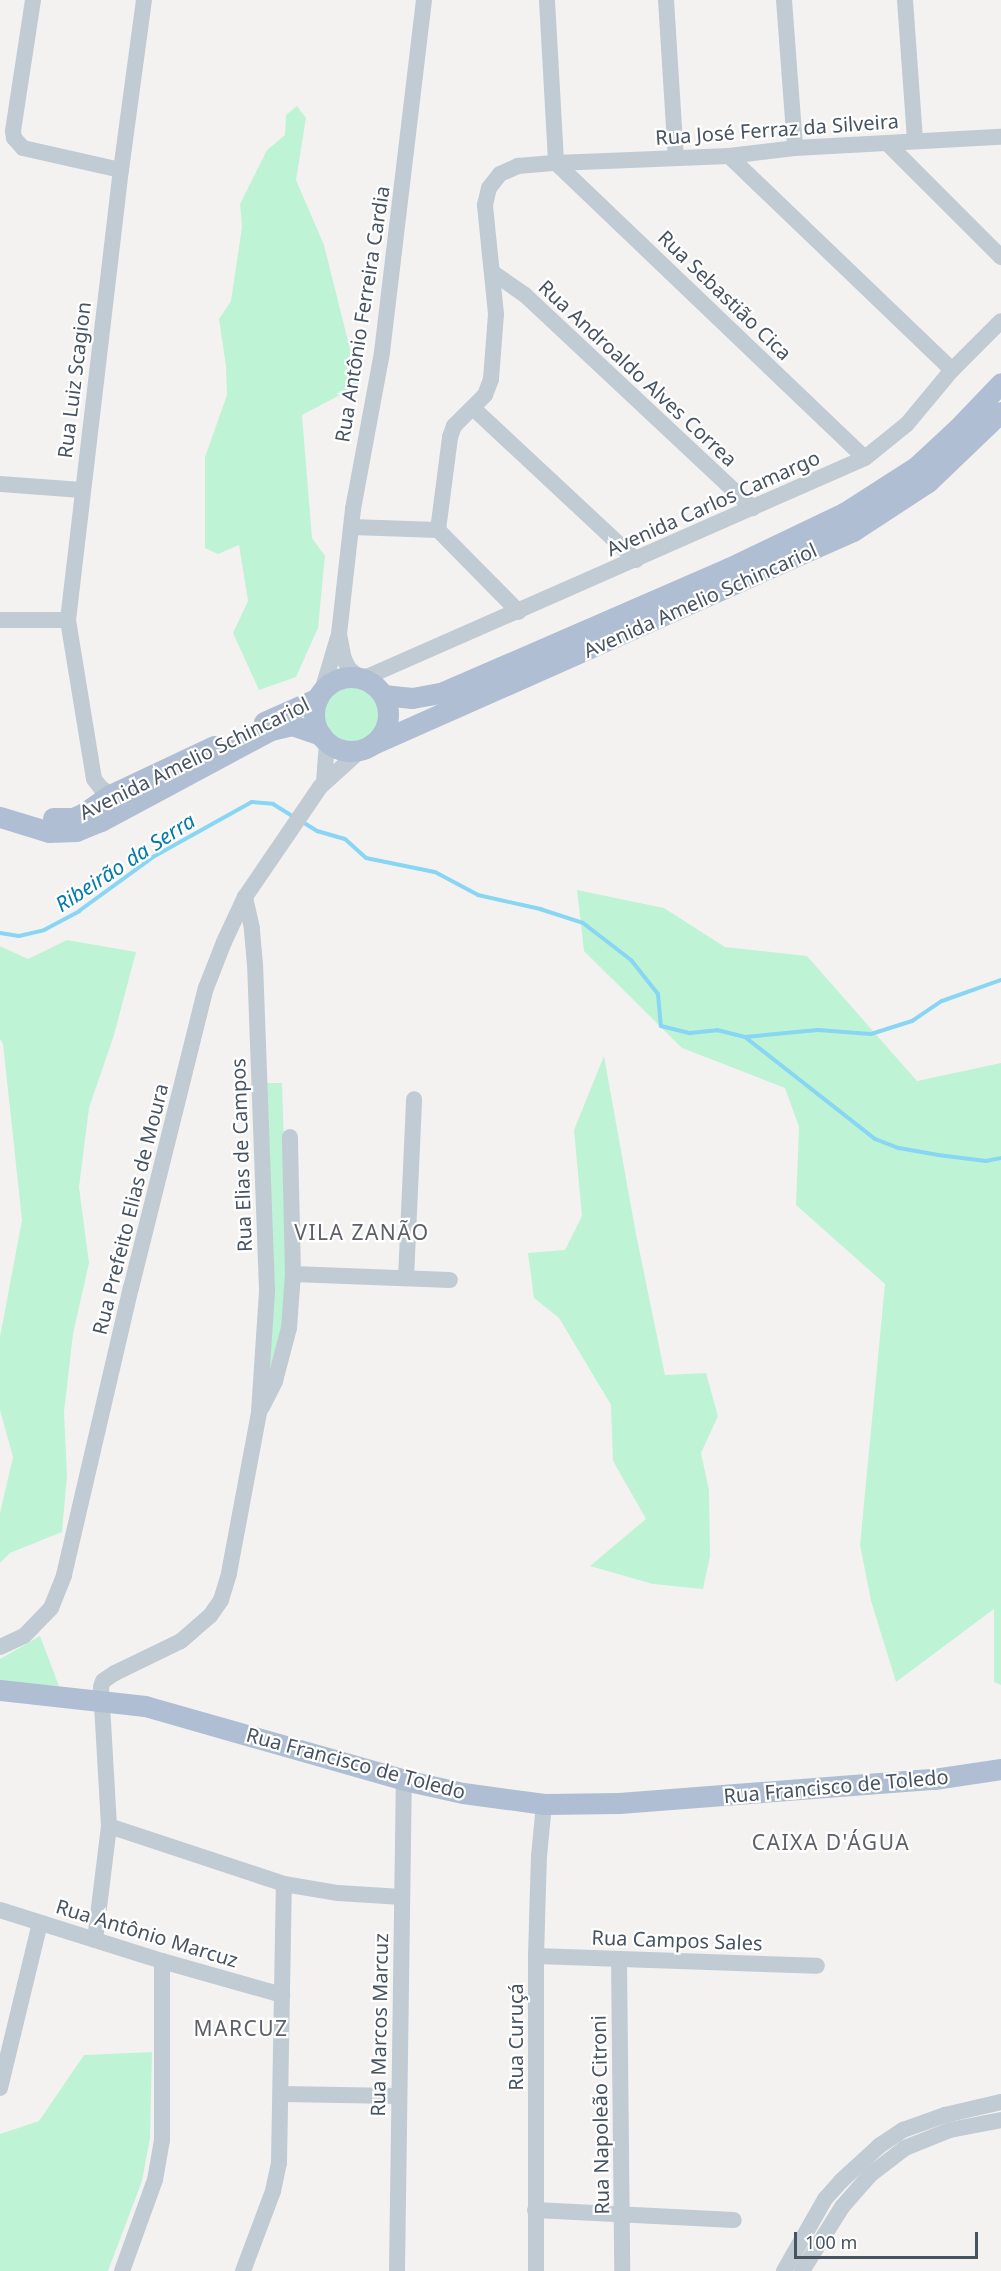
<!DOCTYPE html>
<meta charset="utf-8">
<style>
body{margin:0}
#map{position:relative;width:1001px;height:2271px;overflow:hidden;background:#f4f2f1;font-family:"Noto Sans",sans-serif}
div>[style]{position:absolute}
.green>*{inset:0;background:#bef3d6}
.round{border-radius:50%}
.stream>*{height:4px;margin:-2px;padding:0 2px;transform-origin:2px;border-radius:2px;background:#88d6f4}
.minor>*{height:16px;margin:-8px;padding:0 8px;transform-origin:8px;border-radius:8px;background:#c1cbd4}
.major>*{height:21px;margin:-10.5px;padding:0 10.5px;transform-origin:10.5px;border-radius:10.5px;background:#afbed2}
.major>.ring{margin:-10.5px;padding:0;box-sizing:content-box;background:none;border:21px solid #afbed2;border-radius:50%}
span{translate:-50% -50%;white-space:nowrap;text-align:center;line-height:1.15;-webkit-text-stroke:4.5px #fff;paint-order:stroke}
.street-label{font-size:20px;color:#475361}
.water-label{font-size:21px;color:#037baa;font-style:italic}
.neighbourhood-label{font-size:21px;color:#5d6167;letter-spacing:1.5px}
.scale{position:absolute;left:794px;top:2232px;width:184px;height:27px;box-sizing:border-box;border:3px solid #475361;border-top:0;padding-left:8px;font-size:18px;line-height:21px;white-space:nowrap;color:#475361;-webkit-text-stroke:4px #fff;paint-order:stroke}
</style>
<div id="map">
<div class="green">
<div style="clip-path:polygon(297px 106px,306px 118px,296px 180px,324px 245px,359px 385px,302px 415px,312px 538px,325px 556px,318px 628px,296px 677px,259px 690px,233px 633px,248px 601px,239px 545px,218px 554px,205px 548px,205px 457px,227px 395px,226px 366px,219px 319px,231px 301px,242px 227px,240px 204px,267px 150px,285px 135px,286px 115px)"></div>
<div class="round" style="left:321px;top:684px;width:60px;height:60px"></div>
<div style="clip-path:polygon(577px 890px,664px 908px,725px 947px,807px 956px,917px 1081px,1001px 1063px,1001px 1685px,994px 1682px,994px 1609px,896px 1682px,871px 1601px,860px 1545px,885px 1284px,796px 1205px,799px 1127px,785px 1088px,682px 1048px,584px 951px)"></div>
<div style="clip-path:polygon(67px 940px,136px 952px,114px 1035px,89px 1108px,79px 1187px,89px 1263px,73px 1334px,64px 1412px,67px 1476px,62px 1532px,10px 1553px,0 1563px,0 1513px,13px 1457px,0 1410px,0 1337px,22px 1220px,3px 1044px,0 1039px,0 946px,28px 959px)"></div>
<div style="clip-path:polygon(604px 1056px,636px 1234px,665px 1375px,706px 1373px,718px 1416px,701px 1453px,709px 1490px,710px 1556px,703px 1589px,653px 1584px,590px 1566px,646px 1519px,613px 1461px,611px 1405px,559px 1318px,534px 1298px,528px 1253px,565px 1250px,582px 1216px,574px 1130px)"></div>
<div style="clip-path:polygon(267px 1083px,282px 1083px,288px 1269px,283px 1325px,267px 1380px)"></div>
<div style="clip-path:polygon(40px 1636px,59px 1686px,0 1682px,0 1659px)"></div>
<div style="clip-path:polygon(152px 2052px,150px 2138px,142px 2181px,108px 2271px,0 2271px,0 2134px,39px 2121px,84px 2055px)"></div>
</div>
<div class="stream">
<div style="left:301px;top:821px;width:19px;rotate:32deg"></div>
<div style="left:317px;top:831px;width:29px;rotate:16deg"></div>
<div style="left:345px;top:839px;width:28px;rotate:42deg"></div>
<div style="left:366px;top:858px;width:70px;rotate:11.5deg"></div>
<div style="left:435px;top:872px;width:49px;rotate:28.1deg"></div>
<div style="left:478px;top:895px;width:64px;rotate:12.7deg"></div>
<div style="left:540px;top:909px;width:45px;rotate:18deg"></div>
<div style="left:583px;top:923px;width:61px;rotate:37.6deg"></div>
<div style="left:631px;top:960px;width:43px;rotate:51.5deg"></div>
<div style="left:658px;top:994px;width:32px;rotate:85deg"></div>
<div style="left:661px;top:1026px;width:30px;rotate:14deg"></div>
<div style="left:690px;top:1033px;width:27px;rotate:-6deg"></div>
<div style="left:717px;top:1030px;width:29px;rotate:14deg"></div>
<div style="left:745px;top:1037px;width:165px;rotate:38.1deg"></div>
<div style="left:875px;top:1139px;width:26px;rotate:21deg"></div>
<div style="left:899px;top:1148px;width:40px;rotate:10deg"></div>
<div style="left:938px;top:1155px;width:48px;rotate:7.1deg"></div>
<div style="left:986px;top:1161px;width:15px;rotate:-11deg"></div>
<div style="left:0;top:933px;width:19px;rotate:9deg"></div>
<div style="left:19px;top:936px;width:26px;rotate:-13deg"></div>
<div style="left:44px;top:930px;width:40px;rotate:-28deg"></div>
<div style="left:79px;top:911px;width:92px;rotate:-36.1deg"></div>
<div style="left:153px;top:857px;width:113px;rotate:-29.1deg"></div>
<div style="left:252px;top:802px;width:21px;rotate:5deg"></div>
<div style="left:273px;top:804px;width:25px;rotate:32deg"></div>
<div style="left:745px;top:1037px;width:73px;rotate:-5.5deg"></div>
<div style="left:818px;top:1030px;width:53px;rotate:4.3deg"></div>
<div style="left:871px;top:1034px;width:43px;rotate:-17.6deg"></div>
<div style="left:912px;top:1021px;width:36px;rotate:-34deg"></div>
<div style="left:942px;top:1001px;width:63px;rotate:-19.6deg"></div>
</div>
<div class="minor">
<div style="left:33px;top:0;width:133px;rotate:98.7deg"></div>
<div style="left:13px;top:131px;width:7px;rotate:82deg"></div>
<div style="left:14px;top:138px;width:13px;rotate:48deg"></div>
<div style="left:23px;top:148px;width:100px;rotate:12.7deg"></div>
<div style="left:547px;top:0;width:163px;rotate:86.8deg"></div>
<div style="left:666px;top:0;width:158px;rotate:86.4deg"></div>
<div style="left:784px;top:0;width:148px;rotate:85.7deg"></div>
<div style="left:905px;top:0;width:141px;rotate:85.9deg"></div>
<div style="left:888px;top:144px;width:160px;rotate:45deg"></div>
<div style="left:729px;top:156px;width:309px;rotate:43.8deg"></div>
<div style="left:556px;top:163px;width:427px;rotate:43.7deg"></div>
<div style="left:492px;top:272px;width:40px;rotate:34.9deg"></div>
<div style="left:525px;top:295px;width:312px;rotate:43.1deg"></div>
<div style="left:473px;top:408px;width:223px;rotate:43deg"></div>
<div style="left:0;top:484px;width:82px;rotate:4.2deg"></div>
<div style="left:352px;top:527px;width:86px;rotate:2deg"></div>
<div style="left:438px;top:530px;width:115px;rotate:45.4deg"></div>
<div style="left:438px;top:530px;width:94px;rotate:-82.6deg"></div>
<div style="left:450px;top:437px;width:12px;rotate:-70deg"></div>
<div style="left:454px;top:426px;width:44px;rotate:-45deg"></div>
<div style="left:485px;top:395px;width:17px;rotate:-69deg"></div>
<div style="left:491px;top:379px;width:65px;rotate:-85.6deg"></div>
<div style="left:496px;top:314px;width:110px;rotate:-95.8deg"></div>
<div style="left:485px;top:205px;width:17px;rotate:-77deg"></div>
<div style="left:489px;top:188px;width:18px;rotate:-52deg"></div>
<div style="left:500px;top:174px;width:20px;rotate:-24deg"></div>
<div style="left:518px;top:166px;width:38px;rotate:-5deg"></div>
<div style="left:556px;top:163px;width:173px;rotate:-2.3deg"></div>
<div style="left:729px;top:156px;width:66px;rotate:-6.9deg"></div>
<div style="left:795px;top:148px;width:206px;rotate:-3.1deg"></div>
<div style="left:0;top:620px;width:68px"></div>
<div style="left:339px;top:634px;width:25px;rotate:79deg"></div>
<div style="left:344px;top:659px;width:11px;rotate:63deg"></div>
<div style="left:349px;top:669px;width:14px;rotate:39deg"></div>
<div style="left:360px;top:678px;width:9px;rotate:-13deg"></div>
<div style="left:369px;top:676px;width:542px;rotate:-23.73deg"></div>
<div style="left:865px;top:458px;width:54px;rotate:-39deg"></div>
<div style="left:907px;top:424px;width:70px;rotate:-50.2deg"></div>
<div style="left:952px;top:370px;width:69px;rotate:-45deg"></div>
<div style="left:322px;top:691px;width:59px;rotate:-73.4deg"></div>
<div style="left:339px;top:634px;width:126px;rotate:-83.6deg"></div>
<div style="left:353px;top:509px;width:160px;rotate:-79.5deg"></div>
<div style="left:382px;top:352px;width:354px;rotate:-83.2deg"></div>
<div style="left:324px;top:782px;width:40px;rotate:-85.7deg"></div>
<div style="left:119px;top:799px;width:21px;rotate:-149deg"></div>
<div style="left:101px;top:788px;width:11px;rotate:-128deg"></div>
<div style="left:94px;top:779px;width:161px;rotate:-99.3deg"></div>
<div style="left:68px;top:620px;width:453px;rotate:-83.3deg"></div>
<div style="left:121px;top:170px;width:172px;rotate:-82.3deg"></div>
<div style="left:293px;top:1274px;width:157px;rotate:2.2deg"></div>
<div style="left:406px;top:1278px;width:179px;rotate:-87.4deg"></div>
<div style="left:262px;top:1407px;width:29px;rotate:-63deg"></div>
<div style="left:275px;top:1381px;width:55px;rotate:-75.2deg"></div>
<div style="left:289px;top:1328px;width:54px;rotate:-85.8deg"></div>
<div style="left:293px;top:1274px;width:137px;rotate:-91.3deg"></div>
<div style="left:0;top:1647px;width:26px;rotate:-25deg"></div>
<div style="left:24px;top:1636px;width:39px;rotate:-46deg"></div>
<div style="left:51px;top:1608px;width:35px;rotate:-68deg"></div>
<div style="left:64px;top:1575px;width:295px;rotate:-76.9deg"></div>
<div style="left:131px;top:1288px;width:309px;rotate:-76deg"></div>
<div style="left:206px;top:988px;width:49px;rotate:-68.6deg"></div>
<div style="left:224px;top:942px;width:50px;rotate:-65deg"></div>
<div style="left:245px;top:897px;width:133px;rotate:-55.7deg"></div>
<div style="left:320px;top:787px;width:55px;rotate:-42.1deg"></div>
<div style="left:109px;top:1826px;width:184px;rotate:18.3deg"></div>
<div style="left:284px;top:1884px;width:55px;rotate:9.5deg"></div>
<div style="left:338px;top:1893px;width:64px;rotate:3.6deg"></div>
<div style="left:0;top:1910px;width:170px;rotate:17.5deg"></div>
<div style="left:162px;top:1961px;width:125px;rotate:15.8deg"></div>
<div style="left:95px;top:1940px;width:115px;rotate:-83deg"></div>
<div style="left:109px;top:1826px;width:139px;rotate:-93.3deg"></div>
<div style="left:101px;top:1687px;width:6px;rotate:-72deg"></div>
<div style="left:103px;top:1681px;width:14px;rotate:-34deg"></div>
<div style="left:115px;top:1673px;width:73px;rotate:-25.9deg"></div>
<div style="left:181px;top:1641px;width:38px;rotate:-41deg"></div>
<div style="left:210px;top:1616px;width:19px;rotate:-55deg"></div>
<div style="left:221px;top:1600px;width:28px;rotate:-73deg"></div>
<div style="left:229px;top:1573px;width:164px;rotate:-79.4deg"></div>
<div style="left:259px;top:1412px;width:122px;rotate:-86.2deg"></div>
<div style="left:267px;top:1290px;width:325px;rotate:-92.1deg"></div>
<div style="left:255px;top:965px;width:37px;rotate:-95deg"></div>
<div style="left:252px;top:928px;width:32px;rotate:-103deg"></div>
<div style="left:536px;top:1956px;width:281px;rotate:2deg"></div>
<div style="left:619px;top:1959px;width:312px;rotate:89.4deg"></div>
<div style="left:0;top:2088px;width:170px;rotate:-76.4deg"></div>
<div style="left:281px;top:2094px;width:118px;rotate:1deg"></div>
<div style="left:535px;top:2210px;width:199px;rotate:2.9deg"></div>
<div style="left:122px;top:2271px;width:97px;rotate:-70.1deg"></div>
<div style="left:155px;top:2180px;width:41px;rotate:-80.1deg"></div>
<div style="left:162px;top:2140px;width:179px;rotate:-90deg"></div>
<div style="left:243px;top:2271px;width:85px;rotate:-69.4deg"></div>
<div style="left:273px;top:2191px;width:29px;rotate:-78deg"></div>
<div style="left:279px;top:2163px;width:279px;rotate:-89deg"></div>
<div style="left:397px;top:2271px;width:491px;rotate:-89.2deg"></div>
<div style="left:536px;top:2271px;width:315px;rotate:-90deg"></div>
<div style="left:536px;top:1956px;width:100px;rotate:-88.3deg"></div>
<div style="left:539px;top:1856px;width:52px;rotate:-84.5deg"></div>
<div style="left:784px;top:2271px;width:83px;rotate:-60.3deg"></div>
<div style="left:825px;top:2199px;width:24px;rotate:-48deg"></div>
<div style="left:841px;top:2181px;width:52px;rotate:-42.6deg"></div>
<div style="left:879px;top:2146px;width:29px;rotate:-34deg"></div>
<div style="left:903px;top:2130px;width:45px;rotate:-19.7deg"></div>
<div style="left:945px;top:2115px;width:57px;rotate:-13.1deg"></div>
<div style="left:802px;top:2271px;width:75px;rotate:-58deg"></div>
<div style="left:842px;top:2207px;width:43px;rotate:-48.8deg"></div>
<div style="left:870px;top:2175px;width:44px;rotate:-37.6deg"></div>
<div style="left:905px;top:2148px;width:48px;rotate:-21.8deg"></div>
<div style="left:950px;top:2130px;width:52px;rotate:-11.1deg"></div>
</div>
<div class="major">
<div class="ring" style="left:314px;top:677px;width:53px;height:53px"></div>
<div style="left:383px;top:695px;width:29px;rotate:6deg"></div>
<div style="left:412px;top:698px;width:29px;rotate:-10deg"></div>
<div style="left:441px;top:693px;width:314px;rotate:-23.5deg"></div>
<div style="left:729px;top:568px;width:127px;rotate:-25.6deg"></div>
<div style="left:844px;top:513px;width:85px;rotate:-32.6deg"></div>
<div style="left:916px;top:467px;width:57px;rotate:-42.9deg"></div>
<div style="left:958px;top:428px;width:62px;rotate:-46.3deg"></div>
<div style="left:264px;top:722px;width:59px;rotate:-24deg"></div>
<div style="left:371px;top:745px;width:527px;rotate:-23.94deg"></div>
<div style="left:853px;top:531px;width:90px;rotate:-33.2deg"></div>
<div style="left:928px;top:482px;width:101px;rotate:-43.8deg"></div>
<div style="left:0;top:817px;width:51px;rotate:17deg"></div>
<div style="left:49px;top:832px;width:27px;rotate:-2deg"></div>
<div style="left:76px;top:831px;width:27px;rotate:-22deg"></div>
<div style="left:101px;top:821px;width:193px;rotate:-28.2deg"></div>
<div style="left:271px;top:730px;width:22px;rotate:-13deg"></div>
<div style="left:292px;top:725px;width:31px;rotate:19deg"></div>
<div style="left:53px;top:818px;width:20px"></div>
<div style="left:73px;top:818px;width:12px;rotate:-24deg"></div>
<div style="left:84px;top:813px;width:32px;rotate:-35deg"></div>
<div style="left:110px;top:795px;width:115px;rotate:-25.2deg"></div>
<div style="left:0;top:1690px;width:146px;rotate:6.3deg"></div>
<div style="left:145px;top:1706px;width:269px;rotate:15.9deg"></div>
<div style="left:404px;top:1780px;width:60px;rotate:12.4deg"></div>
<div style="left:463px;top:1793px;width:82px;rotate:7.7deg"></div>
<div style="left:544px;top:1804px;width:75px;rotate:-0.8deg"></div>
<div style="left:619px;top:1803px;width:316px;rotate:-4.4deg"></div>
<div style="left:934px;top:1779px;width:68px;rotate:-8.5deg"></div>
</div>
<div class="street-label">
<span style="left:777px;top:129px;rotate:-4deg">Rua José Ferraz da Silveira</span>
<span style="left:725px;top:295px;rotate:44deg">Rua Sebastião Cica</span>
<span style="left:362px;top:314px;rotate:-81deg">Rua Antônio Ferreira Cardia</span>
<span style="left:638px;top:373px;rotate:43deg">Rua Androaldo Alves Correa</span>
<span style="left:74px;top:380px;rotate:-83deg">Rua Luiz Scagion</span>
<span style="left:713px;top:503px;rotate:-24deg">Avenida Carlos Camargo</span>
<span style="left:700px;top:600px;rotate:-24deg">Avenida Amelio Schincariol</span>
<span style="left:194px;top:758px;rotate:-26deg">Avenida Amelio Schincariol</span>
<span style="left:241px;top:1155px;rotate:-92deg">Rua Elias de Campos</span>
<span style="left:130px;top:1209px;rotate:-76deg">Rua Prefeito Elias de Moura</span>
<span style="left:356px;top:1763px;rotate:15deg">Rua Francisco de Toledo</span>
<span style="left:836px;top:1786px;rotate:-5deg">Rua Francisco de Toledo</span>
<span style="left:147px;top:1933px;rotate:17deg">Rua Antônio Marcuz</span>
<span style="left:677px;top:1940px;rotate:2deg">Rua Campos Sales</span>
<span style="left:379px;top:2025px;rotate:-89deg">Rua Marcos Marcuz</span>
<span style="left:515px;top:2037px;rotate:-90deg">Rua Curuçá</span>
<span style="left:600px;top:2115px;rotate:-91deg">Rua Napoleão Citroni</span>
</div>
<div class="water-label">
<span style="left:125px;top:862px;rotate:-33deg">Ribeirão da Serra</span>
</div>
<div class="neighbourhood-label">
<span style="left:362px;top:1232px">VILA ZANÃO</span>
<span style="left:831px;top:1842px">CAIXA D'ÁGUA</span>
<span style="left:241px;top:2028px">MARCUZ</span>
</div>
<div class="scale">100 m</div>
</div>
